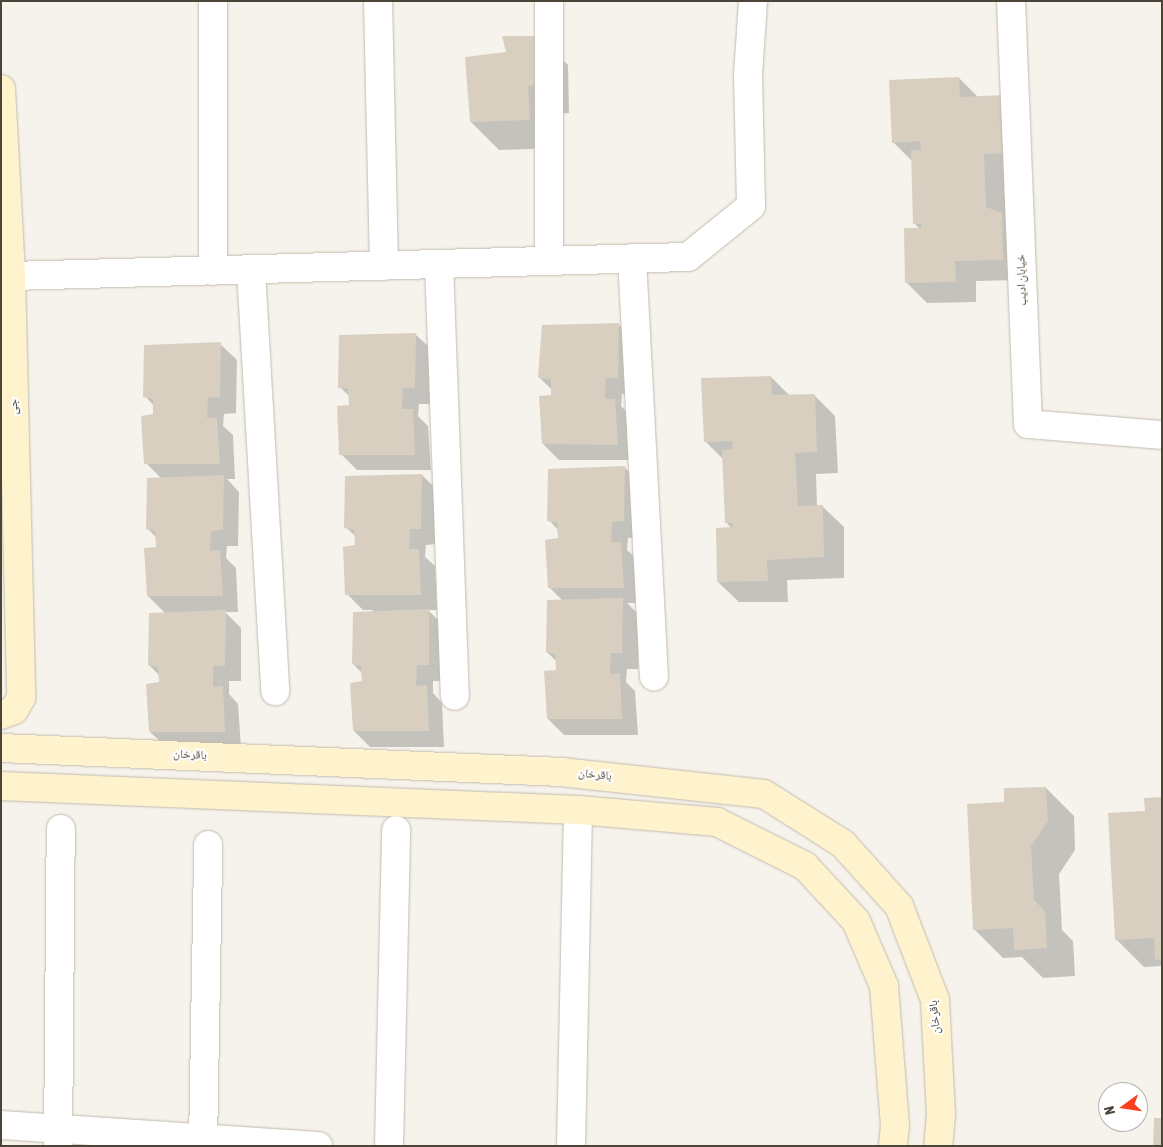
<!DOCTYPE html>
<meta charset="utf-8">
<style>
body{margin:0}
#map{position:relative;width:1163px;height:1147px;overflow:hidden;background:#f6f3ec;font-family:"Asap Condensed","Noto Naskh Arabic",sans-serif}
div>[style]{position:absolute}
.shadow>*{inset:0;background:#0003}
.building>*{inset:0;background:#d8cfc1}
.roads{filter:drop-shadow(0 0 1px #c2bbae) drop-shadow(0 0 1px #c2bbae)}
.street>*{height:28px;margin:-14px;padding:0 14px;transform-origin:14px;border-radius:14px;background:#fff}
.secondary>*{height:28px;margin:-14px;padding:0 14px;transform-origin:14px;border-radius:14px;background:#fff3cd}
span{translate:-50% -50%;white-space:nowrap;text-align:center;line-height:1.15;-webkit-text-stroke:4px #fff;paint-order:stroke}
.street-label{font-size:12px;color:#4b4439}
.frame{position:absolute;inset:0;border:2px solid #4b4439;pointer-events:none}
.north{position:absolute;left:1098px;top:1082px;width:50px;height:50px;box-sizing:border-box;background:#fff;border:1px solid #b7b4b0;border-radius:50%;rotate:256deg;font-size:14px;font-weight:700;line-height:20px;text-align:center;color:#4b4439}
.north::after{content:'';display:block;margin:auto;width:18px;height:22px;background:#fc3f1d;clip-path:polygon(50% 0,100% 100%,50% 72%,0 100%)}
</style>
<div id="map">
<div class="shadow">
<div style="clip-path:polygon(540px 37px,568px 65px,569px 113px,555px 114px,558px 148px,499px 150px,471px 122px,507px 53px)"></div>
<div style="clip-path:polygon(959px 78px,978px 97px,1026px 174px,1004px 175px,1006px 219px,1023px 280px,976px 281px,976px 302px,927px 303px,906px 282px,920px 229px,914px 223px,912px 161px,893px 142px)"></div>
<div style="clip-path:polygon(618px 324px,634px 340px,634px 394px,622px 394px,621px 406px,631px 416px,633px 460px,559px 460px,543px 444px,552px 390px,539px 377px)"></div>
<div style="clip-path:polygon(415px 334px,432px 350px,431px 404px,419px 404px,418px 416px,428px 426px,431px 470px,357px 470px,341px 454px,350px 406px,350px 397px,340px 387px)"></div>
<div style="clip-path:polygon(220px 344px,237px 360px,236px 413px,224px 414px,223px 426px,233px 435px,235px 479px,227px 479px,239px 492px,238px 546px,227px 546px,226px 558px,236px 568px,238px 612px,225px 612px,241px 628px,241px 681px,229px 681px,229px 694px,238px 704px,241px 748px,167px 748px,150px 732px,160px 683px,159px 675px,149px 665px,166px 614px,148px 596px,157px 548px,157px 538px,148px 529px,161px 478px,146px 463px,154px 406px,145px 396px)"></div>
<div style="clip-path:polygon(771px 377px,790px 396px,814px 395px,835px 416px,838px 473px,816px 474px,817px 507px,823px 507px,844px 527px,844px 578px,787px 580px,788px 602px,739px 602px,718px 582px,732px 529px,726px 522px,724px 460px,705px 441px)"></div>
<div style="clip-path:polygon(624px 467px,640px 483px,640px 537px,628px 538px,627px 550px,637px 559px,639px 603px,627px 603px,639px 615px,638px 669px,627px 669px,626px 682px,635px 691px,638px 735px,564px 735px,548px 719px,557px 671px,557px 662px,547px 652px,563px 601px,549px 587px,559px 539px,558px 530px,549px 520px)"></div>
<div style="clip-path:polygon(422px 475px,438px 491px,437px 544px,426px 545px,425px 557px,435px 566px,437px 610px,428px 610px,445px 627px,444px 681px,433px 681px,433px 693px,442px 703px,444px 747px,370px 747px,354px 731px,364px 683px,363px 674px,353px 664px,373px 610px,363px 610px,347px 594px,356px 546px,356px 537px,346px 527px)"></div>
<div style="clip-path:polygon(1046px 788px,1074px 816px,1075px 850px,1059px 874px,1062px 930px,1073px 941px,1075px 976px,1043px 978px,1022px 957px,1003px 958px,975px 930px,1006px 803px)"></div>
<div style="clip-path:polygon(1162px 799px,1162px 966px,1144px 967px,1116px 939px,1147px 813px)"></div>
</div>
<div class="building">
<div style="clip-path:polygon(502px 36px,540px 36px,541px 85px,528px 86px,530px 120px,470px 122px,465px 57px,506px 52px)"></div>
<div style="clip-path:polygon(959px 77px,960px 97px,1003px 95px,1006px 153px,984px 154px,986px 207px,1002px 213px,1003px 260px,955px 261px,956px 282px,905px 283px,904px 228px,921px 228px,921px 224px,913px 224px,911px 150px,921px 150px,920px 141px,892px 143px,889px 80px)"></div>
<div style="clip-path:polygon(619px 323px,618px 378px,606px 378px,605px 399px,615px 399px,618px 445px,542px 444px,539px 396px,551px 395px,551px 379px,538px 378px,542px 325px)"></div>
<div style="clip-path:polygon(416px 333px,415px 388px,403px 388px,402px 409px,413px 409px,415px 455px,339px 455px,337px 406px,349px 405px,348px 389px,338px 388px,339px 335px)"></div>
<div style="clip-path:polygon(221px 342px,220px 397px,208px 398px,207px 418px,217px 418px,220px 464px,144px 464px,141px 416px,153px 414px,153px 399px,143px 397px,144px 345px)"></div>
<div style="clip-path:polygon(771px 376px,772px 395px,815px 394px,817px 452px,795px 453px,798px 506px,823px 505px,824px 557px,767px 560px,768px 581px,717px 582px,716px 528px,733px 527px,733px 523px,725px 523px,722px 450px,733px 449px,732px 441px,704px 442px,701px 378px)"></div>
<div style="clip-path:polygon(625px 466px,624px 521px,612px 522px,611px 542px,621px 542px,624px 588px,548px 588px,545px 540px,558px 538px,557px 523px,547px 521px,548px 469px)"></div>
<div style="clip-path:polygon(422px 474px,421px 529px,410px 529px,409px 549px,419px 549px,421px 595px,345px 595px,343px 547px,355px 545px,354px 530px,344px 528px,345px 476px)"></div>
<div style="clip-path:polygon(224px 475px,223px 530px,211px 531px,210px 551px,220px 550px,223px 596px,147px 596px,144px 548px,156px 547px,155px 531px,146px 529px,147px 478px)"></div>
<div style="clip-path:polygon(623px 598px,622px 653px,611px 653px,610px 674px,620px 673px,622px 719px,547px 719px,544px 671px,556px 670px,555px 654px,546px 652px,547px 600px)"></div>
<div style="clip-path:polygon(429px 609px,429px 665px,417px 665px,416px 686px,427px 685px,429px 731px,353px 731px,350px 683px,362px 681px,361px 666px,352px 664px,353px 612px)"></div>
<div style="clip-path:polygon(226px 610px,225px 666px,213px 666px,213px 687px,223px 686px,225px 732px,149px 732px,146px 684px,159px 682px,158px 667px,148px 665px,149px 613px)"></div>
<div style="clip-path:polygon(1046px 787px,1048px 821px,1031px 846px,1034px 900px,1045px 911px,1047px 948px,1014px 950px,1013px 928px,973px 930px,967px 804px,1004px 802px,1004px 788px)"></div>
<div style="clip-path:polygon(1162px 797px,1162px 959px,1155px 960px,1154px 938px,1115px 940px,1108px 813px,1145px 811px,1144px 798px)"></div>
<div style="clip-path:polygon(1154px 1118px,1162px 1118px,1162px 1146px,1153px 1146px)"></div>
</div>
<div class="roads">
<div class="street">
<div style="left:378px;top:1px;width:265px;rotate:88.7deg"></div>
<div style="left:549px;top:1px;width:260px;rotate:90deg"></div>
<div style="left:1011px;top:1px;width:423px;rotate:87.7deg"></div>
<div style="left:1028px;top:424px;width:134px;rotate:4.7deg"></div>
<div style="left:632px;top:258px;width:419px;rotate:87deg"></div>
<div style="left:439px;top:264px;width:432px;rotate:87.9deg"></div>
<div style="left:251px;top:270px;width:422px;rotate:86.7deg"></div>
<div style="left:213px;top:271px;width:270px;rotate:-90deg"></div>
<div style="left:11px;top:276px;width:677px;rotate:-1.61deg"></div>
<div style="left:688px;top:257px;width:81px;rotate:-39deg"></div>
<div style="left:751px;top:206px;width:131px;rotate:-91.3deg"></div>
<div style="left:748px;top:75px;width:74px;rotate:-86.1deg"></div>
<div style="left:1px;top:1125px;width:318px;rotate:3.8deg"></div>
<div style="left:58px;top:1146px;width:317px;rotate:-89.5deg"></div>
<div style="left:203px;top:1146px;width:301px;rotate:-89deg"></div>
<div style="left:389px;top:1146px;width:316px;rotate:-88.7deg"></div>
<div style="left:571px;top:1146px;width:336px;rotate:-88.8deg"></div>
</div>
<div class="secondary">
<div style="left:1px;top:89px;width:187px;rotate:86.9deg"></div>
<div style="left:11px;top:276px;width:422px;rotate:88.6deg"></div>
<div style="left:21px;top:698px;width:14px;rotate:120deg"></div>
<div style="left:14px;top:710px;width:14px;rotate:159deg"></div>
<div style="left:1px;top:748px;width:561px;rotate:2.45deg"></div>
<div style="left:561px;top:772px;width:204px;rotate:6.2deg"></div>
<div style="left:764px;top:794px;width:93px;rotate:32.3deg"></div>
<div style="left:843px;top:844px;width:84px;rotate:47.9deg"></div>
<div style="left:899px;top:906px;width:101px;rotate:69deg"></div>
<div style="left:935px;top:1000px;width:114px;rotate:87deg"></div>
<div style="left:941px;top:1114px;width:32px;rotate:95deg"></div>
<div style="left:1px;top:786px;width:577px;rotate:2.38deg"></div>
<div style="left:578px;top:810px;width:140px;rotate:4.9deg"></div>
<div style="left:717px;top:822px;width:98px;rotate:26.6deg"></div>
<div style="left:805px;top:866px;width:75px;rotate:47.2deg"></div>
<div style="left:856px;top:921px;width:71px;rotate:66.7deg"></div>
<div style="left:884px;top:986px;width:140px;rotate:85.5deg"></div>
<div style="left:895px;top:1126px;width:20px;rotate:96deg"></div>
</div>
</div>
<div class="street-label">
<span style="left:1022px;top:280px;rotate:-92deg">خیابان ادیب</span>
<span style="left:14px;top:407px;rotate:-91deg">جی</span>
<span style="left:190px;top:755px;rotate:3deg">باقرخان</span>
<span style="left:595px;top:775px;rotate:6deg">باقرخان</span>
<span style="left:935px;top:1017px;rotate:-95deg">باقرخان</span>
</div>
<div class="frame"></div>
<div class="north">N</div>
</div>
